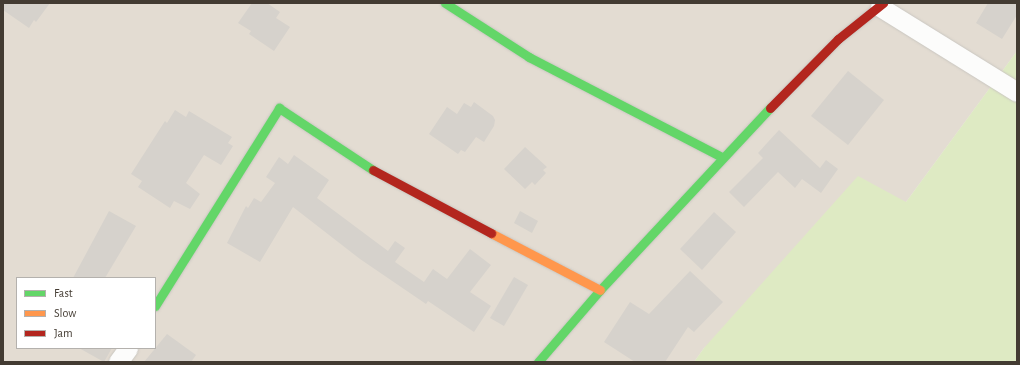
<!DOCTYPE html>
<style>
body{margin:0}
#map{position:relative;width:1020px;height:365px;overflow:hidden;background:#eeebe5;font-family:"Alegreya Sans",sans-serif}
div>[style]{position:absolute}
.residential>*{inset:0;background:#e3dcd2}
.green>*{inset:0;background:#deeac3}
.building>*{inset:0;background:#d6d2cc}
.roads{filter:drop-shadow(0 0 1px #cac7c1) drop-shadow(0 0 1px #cac7c1)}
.street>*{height:19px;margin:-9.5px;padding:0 9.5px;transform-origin:9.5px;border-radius:9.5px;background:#fcfcfb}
.fast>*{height:9px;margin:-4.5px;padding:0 4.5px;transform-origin:4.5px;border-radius:4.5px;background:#63d668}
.slow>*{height:9px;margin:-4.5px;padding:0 4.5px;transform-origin:4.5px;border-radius:4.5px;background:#ff974d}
.jam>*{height:9px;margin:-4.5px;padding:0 4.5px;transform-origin:4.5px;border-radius:4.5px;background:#b3261e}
span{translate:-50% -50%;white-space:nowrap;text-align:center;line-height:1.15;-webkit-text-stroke:4px #fff;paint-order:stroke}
.frame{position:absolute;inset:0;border:4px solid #433b32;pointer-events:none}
.legend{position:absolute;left:16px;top:277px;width:140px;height:72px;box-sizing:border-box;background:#fff;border:1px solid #b4b1ad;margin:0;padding:5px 7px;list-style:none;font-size:12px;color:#433b32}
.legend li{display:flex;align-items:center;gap:8px;height:20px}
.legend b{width:20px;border:1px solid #b4b1ad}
</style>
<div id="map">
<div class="residential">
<div style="clip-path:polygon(evenodd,3px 3px,1017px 3px,1017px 51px,906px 202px,704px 348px,694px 362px,3px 362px,3px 3px,17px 278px,155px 278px,155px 348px,17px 348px,17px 278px)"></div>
</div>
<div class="green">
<div style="clip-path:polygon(1017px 51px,1017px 362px,694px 362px,704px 348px,858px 176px,906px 202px)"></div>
</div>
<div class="building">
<div style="clip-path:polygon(3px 3px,50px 3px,36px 22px,34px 20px,29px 28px,3px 10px)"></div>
<div style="clip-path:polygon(252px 3px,267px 3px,280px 12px,276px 18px,290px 27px,274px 51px,249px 34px,251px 31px,238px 23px)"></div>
<div style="clip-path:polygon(988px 3px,1017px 3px,1017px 15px,1002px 39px,976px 23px)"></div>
<div style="clip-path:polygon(848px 71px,884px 100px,848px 145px,811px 116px)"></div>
<div style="clip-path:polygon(474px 102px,493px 116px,495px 120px,494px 126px,484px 142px,476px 137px,465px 152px,461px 150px,458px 154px,429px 134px,447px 107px,457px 114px,464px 103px,471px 107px)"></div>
<div style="clip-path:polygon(175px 110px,186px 117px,189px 111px,232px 137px,228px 143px,233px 146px,221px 165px,204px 155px,186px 183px,200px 194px,190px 209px,174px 201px,170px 208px,138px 187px,142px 181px,131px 174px,165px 121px,167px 123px)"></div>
<div style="clip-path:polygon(779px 130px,820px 168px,826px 160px,838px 169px,821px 193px,802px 179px,795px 188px,778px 172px,744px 207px,729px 192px,763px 158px,758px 153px)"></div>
<div style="clip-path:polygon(525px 147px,547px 167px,543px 170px,546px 173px,535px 185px,532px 182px,525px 189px,504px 169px)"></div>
<div style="clip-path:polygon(294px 155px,329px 180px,317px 198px,388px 251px,395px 241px,405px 248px,395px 262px,424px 282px,433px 269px,447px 279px,470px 249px,491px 265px,470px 292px,491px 306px,474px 332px,428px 301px,426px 304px,360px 259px,293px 207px,260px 262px,227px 243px,246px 206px,248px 208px,254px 198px,261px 202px,275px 183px,266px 177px,279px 157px,288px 164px)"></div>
<div style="clip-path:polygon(109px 211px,136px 226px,105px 278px,73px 278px)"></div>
<div style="clip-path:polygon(520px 211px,538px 221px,532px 233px,514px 223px)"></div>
<div style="clip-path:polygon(714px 212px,736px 232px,702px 270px,680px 249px)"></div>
<div style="clip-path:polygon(690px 271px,723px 302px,694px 332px,688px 327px,665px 362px,635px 362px,604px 342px,630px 302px,649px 314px)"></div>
<div style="clip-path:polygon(514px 277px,528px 285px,504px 326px,490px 318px)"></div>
<div style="clip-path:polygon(167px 334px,196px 355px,191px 362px,144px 362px)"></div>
<div style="clip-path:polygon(79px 348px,112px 348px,104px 362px)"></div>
</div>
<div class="roads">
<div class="street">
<div style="left:880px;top:7px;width:161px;rotate:31.8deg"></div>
<div style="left:118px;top:362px;width:17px;rotate:-54deg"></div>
</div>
<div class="fast">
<div style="left:445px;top:3px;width:100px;rotate:32.7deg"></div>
<div style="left:529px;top:57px;width:217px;rotate:27.4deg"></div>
<div style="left:155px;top:306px;width:234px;rotate:-57.9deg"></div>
<div style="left:279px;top:108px;width:113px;rotate:33.4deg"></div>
<div style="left:538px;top:362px;width:95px;rotate:-49.3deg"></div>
<div style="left:600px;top:290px;width:249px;rotate:-47deg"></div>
</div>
<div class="slow">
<div style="left:491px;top:233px;width:123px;rotate:27.6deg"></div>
</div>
<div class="jam">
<div style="left:770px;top:108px;width:97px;rotate:-45.4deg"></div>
<div style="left:838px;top:39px;width:58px;rotate:-38.7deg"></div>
<div style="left:373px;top:170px;width:134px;rotate:28.1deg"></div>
</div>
</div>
<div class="frame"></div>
<ul class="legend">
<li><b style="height:5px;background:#63d668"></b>Fast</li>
<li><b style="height:5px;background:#ff974d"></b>Slow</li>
<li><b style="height:5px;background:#b3261e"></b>Jam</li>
</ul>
</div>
